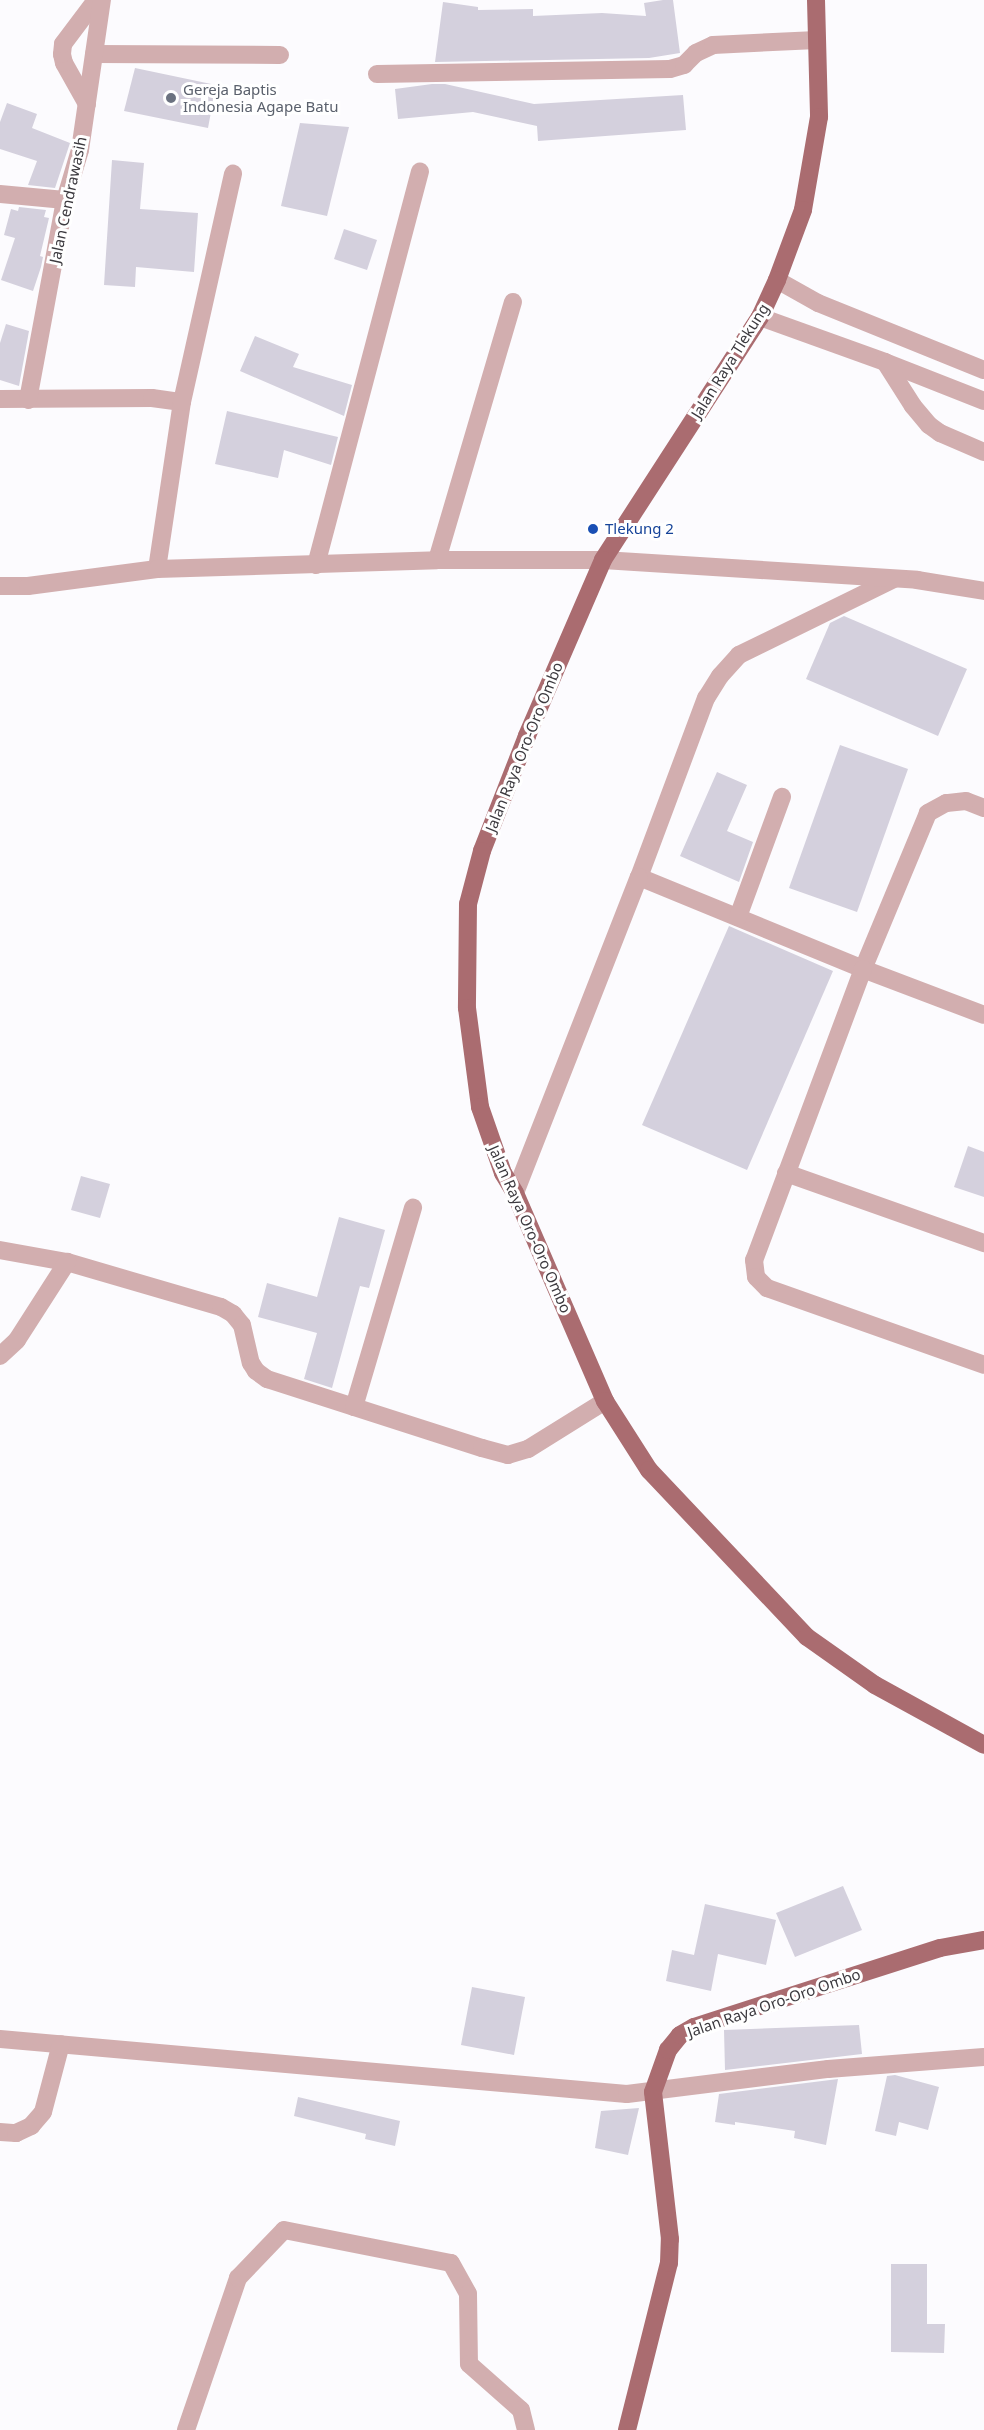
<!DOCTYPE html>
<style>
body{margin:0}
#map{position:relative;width:984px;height:2430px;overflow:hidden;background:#fcfbfe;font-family:"Noto Sans",sans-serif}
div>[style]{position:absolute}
.building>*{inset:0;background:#d4d0dd}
.minor>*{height:18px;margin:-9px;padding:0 9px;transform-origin:9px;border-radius:9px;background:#d2aeaf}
.major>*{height:18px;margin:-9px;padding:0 9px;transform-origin:9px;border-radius:9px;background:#aa6c70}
.dots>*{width:16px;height:16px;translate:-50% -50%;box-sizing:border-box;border:3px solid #fff;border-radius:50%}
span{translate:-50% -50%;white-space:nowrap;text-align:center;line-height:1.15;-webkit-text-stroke:6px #fff;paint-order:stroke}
.worship-label{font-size:15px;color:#5b616d}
.left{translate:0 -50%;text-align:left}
.street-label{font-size:15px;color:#3c3a3f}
.transit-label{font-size:15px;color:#164399}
</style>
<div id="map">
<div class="building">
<div style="clip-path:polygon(663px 0,673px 0,680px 53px,649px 58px,435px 62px,443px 2px,478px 7px,478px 10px,533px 9px,533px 16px,602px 13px,646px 16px,644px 3px)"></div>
<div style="clip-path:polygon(135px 68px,216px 85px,208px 128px,124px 111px)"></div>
<div style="clip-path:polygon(432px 84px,445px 84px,534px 104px,683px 95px,686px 130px,538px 141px,537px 126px,473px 112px,398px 119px,395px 89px)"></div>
<div style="clip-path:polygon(7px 103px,37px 114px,32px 128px,70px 143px,55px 188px,28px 185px,37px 161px,0 149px,0 122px)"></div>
<div style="clip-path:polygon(300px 123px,349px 127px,327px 216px,281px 206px)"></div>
<div style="clip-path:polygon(112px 160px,144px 163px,140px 209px,198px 213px,194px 272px,136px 267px,135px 287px,104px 285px)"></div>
<div style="clip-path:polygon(19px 207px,46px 210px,44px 217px,49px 218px,40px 256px,43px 257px,41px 267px,33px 291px,1px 280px,15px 238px,4px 235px,11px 209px,18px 211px)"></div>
<div style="clip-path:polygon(344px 229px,377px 240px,367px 270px,334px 259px)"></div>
<div style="clip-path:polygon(6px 324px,29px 331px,19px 386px,0 380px,0 343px)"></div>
<div style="clip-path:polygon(255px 336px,299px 354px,293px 367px,352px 385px,344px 416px,240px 371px)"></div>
<div style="clip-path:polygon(227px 411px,338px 437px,331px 465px,284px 450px,278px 478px,215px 464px)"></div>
<div style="clip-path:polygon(844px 616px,967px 669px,938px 736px,806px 679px,830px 623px)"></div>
<div style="clip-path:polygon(840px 745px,908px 769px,857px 912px,789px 888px)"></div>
<div style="clip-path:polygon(717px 772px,747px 785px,727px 831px,753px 842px,739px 882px,680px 856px)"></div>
<div style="clip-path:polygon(729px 926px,833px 971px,747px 1170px,642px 1125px)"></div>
<div style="clip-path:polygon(968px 1146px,984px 1152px,984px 1197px,954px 1187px)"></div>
<div style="clip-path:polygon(81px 1176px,110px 1184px,100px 1218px,71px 1210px)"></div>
<div style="clip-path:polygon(339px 1217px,385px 1230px,369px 1288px,360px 1286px,332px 1388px,304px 1379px,317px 1333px,258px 1317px,267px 1283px,317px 1297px)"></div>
<div style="clip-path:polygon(843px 1886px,862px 1930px,795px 1957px,776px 1913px)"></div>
<div style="clip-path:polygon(705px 1904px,776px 1920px,766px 1965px,718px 1954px,711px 1991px,666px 1981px,672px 1950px,694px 1955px)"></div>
<div style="clip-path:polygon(472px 1987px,525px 1997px,514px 2055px,461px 2045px)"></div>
<div style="clip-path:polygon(859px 2025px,862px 2054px,725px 2070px,724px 2030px)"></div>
<div style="clip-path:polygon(895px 2075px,939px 2087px,928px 2130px,899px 2122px,896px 2136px,875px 2131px,887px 2076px)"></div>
<div style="clip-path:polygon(838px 2079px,826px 2145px,794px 2138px,795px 2131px,735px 2122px,735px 2125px,715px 2122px,719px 2094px)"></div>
<div style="clip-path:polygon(298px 2097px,400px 2121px,395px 2146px,365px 2139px,366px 2134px,294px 2116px)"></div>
<div style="clip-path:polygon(639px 2108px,628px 2155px,595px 2148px,601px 2111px)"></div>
<div style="clip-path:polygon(891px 2264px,927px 2264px,927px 2324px,945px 2324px,944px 2353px,891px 2352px)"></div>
</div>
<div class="minor">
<div style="left:94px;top:54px;width:186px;rotate:0.3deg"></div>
<div style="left:377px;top:74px;width:293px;rotate:-1deg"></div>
<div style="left:670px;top:69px;width:15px;rotate:-16deg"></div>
<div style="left:684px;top:65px;width:17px;rotate:-45deg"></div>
<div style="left:696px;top:53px;width:19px;rotate:-25deg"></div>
<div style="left:713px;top:45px;width:104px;rotate:-2.8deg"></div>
<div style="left:87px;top:104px;width:47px;rotate:-119.3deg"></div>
<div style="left:64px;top:63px;width:9px;rotate:-103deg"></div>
<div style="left:62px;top:54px;width:10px;rotate:-84deg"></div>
<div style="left:63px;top:44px;width:55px;rotate:-53.1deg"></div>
<div style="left:0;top:194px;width:65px;rotate:5.3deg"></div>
<div style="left:777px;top:280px;width:47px;rotate:29.3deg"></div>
<div style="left:818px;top:303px;width:179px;rotate:22deg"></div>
<div style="left:760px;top:317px;width:133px;rotate:19.8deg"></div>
<div style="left:885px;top:362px;width:106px;rotate:21.5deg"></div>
<div style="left:885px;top:362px;width:52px;rotate:57.5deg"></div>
<div style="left:913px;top:406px;width:25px;rotate:50deg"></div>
<div style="left:929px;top:425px;width:14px;rotate:36deg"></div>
<div style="left:940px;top:433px;width:48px;rotate:23.4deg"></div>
<div style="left:0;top:399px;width:152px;rotate:-0.4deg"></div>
<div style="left:152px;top:398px;width:30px;rotate:8deg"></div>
<div style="left:28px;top:400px;width:203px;rotate:-79.5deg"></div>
<div style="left:65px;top:200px;width:52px;rotate:-73.3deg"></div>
<div style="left:80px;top:150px;width:152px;rotate:-81.7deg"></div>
<div style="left:437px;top:560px;width:269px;rotate:-73.6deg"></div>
<div style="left:316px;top:565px;width:407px;rotate:-75.2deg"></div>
<div style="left:157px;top:569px;width:169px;rotate:-81.5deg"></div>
<div style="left:182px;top:402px;width:234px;rotate:-77.4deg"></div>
<div style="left:894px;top:579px;width:173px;rotate:153.9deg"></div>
<div style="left:739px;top:655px;width:28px;rotate:132deg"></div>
<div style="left:720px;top:676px;width:26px;rotate:122deg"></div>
<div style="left:706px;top:698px;width:191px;rotate:110.5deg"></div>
<div style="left:639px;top:877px;width:242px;rotate:22.3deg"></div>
<div style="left:863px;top:969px;width:129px;rotate:20.8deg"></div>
<div style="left:0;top:586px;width:28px"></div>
<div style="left:28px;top:586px;width:130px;rotate:-7.5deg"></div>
<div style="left:157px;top:569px;width:280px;rotate:-1.8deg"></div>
<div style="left:437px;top:560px;width:166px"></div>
<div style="left:603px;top:560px;width:315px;rotate:3.6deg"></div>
<div style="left:917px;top:580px;width:68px;rotate:9.3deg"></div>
<div style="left:984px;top:808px;width:19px;rotate:-159deg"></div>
<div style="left:966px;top:801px;width:20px;rotate:174deg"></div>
<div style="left:946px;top:803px;width:21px;rotate:151deg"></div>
<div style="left:928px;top:813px;width:169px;rotate:112.6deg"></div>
<div style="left:863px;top:969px;width:311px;rotate:110.5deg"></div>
<div style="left:754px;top:1260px;width:17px;rotate:83deg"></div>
<div style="left:756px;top:1277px;width:16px;rotate:45deg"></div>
<div style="left:767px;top:1288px;width:230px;rotate:19.5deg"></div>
<div style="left:738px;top:917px;width:128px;rotate:-69.9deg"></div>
<div style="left:786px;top:1173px;width:210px;rotate:19.5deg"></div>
<div style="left:515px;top:1193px;width:339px;rotate:-68.6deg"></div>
<div style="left:0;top:1250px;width:68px;rotate:10.2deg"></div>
<div style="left:67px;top:1262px;width:160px;rotate:16.3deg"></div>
<div style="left:221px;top:1307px;width:14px;rotate:30deg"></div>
<div style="left:233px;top:1314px;width:14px;rotate:51deg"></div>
<div style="left:242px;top:1325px;width:39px;rotate:77deg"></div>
<div style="left:251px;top:1363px;width:9px;rotate:58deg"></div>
<div style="left:256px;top:1371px;width:14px;rotate:36deg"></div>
<div style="left:267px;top:1379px;width:226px;rotate:17.8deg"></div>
<div style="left:482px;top:1448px;width:27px;rotate:15deg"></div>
<div style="left:508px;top:1455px;width:21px;rotate:-17deg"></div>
<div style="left:528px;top:1449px;width:91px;rotate:-31.9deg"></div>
<div style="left:0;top:1356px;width:23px;rotate:-43deg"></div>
<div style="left:17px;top:1340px;width:93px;rotate:-57.3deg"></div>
<div style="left:354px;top:1407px;width:208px;rotate:-73.5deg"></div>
<div style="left:0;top:2039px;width:629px;rotate:5.01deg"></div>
<div style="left:627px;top:2094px;width:203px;rotate:-7.1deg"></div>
<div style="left:828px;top:2069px;width:156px;rotate:-4.4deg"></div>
<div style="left:0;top:2132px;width:16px;rotate:4deg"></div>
<div style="left:16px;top:2133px;width:17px;rotate:-25deg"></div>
<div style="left:31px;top:2126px;width:18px;rotate:-49deg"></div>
<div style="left:43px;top:2112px;width:70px;rotate:-75.2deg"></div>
<div style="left:186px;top:2430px;width:161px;rotate:-71.1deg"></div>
<div style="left:238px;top:2278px;width:66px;rotate:-46.2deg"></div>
<div style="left:284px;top:2230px;width:170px;rotate:11.2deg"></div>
<div style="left:451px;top:2263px;width:35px;rotate:61deg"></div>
<div style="left:468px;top:2294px;width:70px;rotate:89.2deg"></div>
<div style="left:469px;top:2364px;width:69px;rotate:41.5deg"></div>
<div style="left:521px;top:2410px;width:21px;rotate:76deg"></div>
</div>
<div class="major">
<div style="left:816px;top:0;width:117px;rotate:88.5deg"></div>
<div style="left:819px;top:117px;width:94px;rotate:99.8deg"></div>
<div style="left:803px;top:210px;width:75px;rotate:110.4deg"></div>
<div style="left:777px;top:280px;width:41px;rotate:114.7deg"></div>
<div style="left:760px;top:317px;width:289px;rotate:122.9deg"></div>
<div style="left:603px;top:560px;width:192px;rotate:113.4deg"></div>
<div style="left:527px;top:736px;width:123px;rotate:111.4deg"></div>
<div style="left:482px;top:851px;width:55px;rotate:104.8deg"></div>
<div style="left:468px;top:904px;width:104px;rotate:90.6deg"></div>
<div style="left:467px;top:1008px;width:100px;rotate:82.5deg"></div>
<div style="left:480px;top:1107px;width:70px;rotate:70.8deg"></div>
<div style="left:503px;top:1173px;width:23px;rotate:59deg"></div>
<div style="left:515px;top:1193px;width:227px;rotate:66.6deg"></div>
<div style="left:605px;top:1401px;width:82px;rotate:57.5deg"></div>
<div style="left:649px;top:1470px;width:230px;rotate:46.6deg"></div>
<div style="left:807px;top:1637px;width:83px;rotate:35.2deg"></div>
<div style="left:875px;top:1685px;width:124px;rotate:28.8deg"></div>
<div style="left:627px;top:2430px;width:172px;rotate:-75.9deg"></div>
<div style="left:669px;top:2263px;width:24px;rotate:-88deg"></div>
<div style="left:670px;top:2239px;width:148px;rotate:-96.6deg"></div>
<div style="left:653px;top:2092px;width:45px;rotate:-70.3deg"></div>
<div style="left:668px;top:2050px;width:19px;rotate:-51deg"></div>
<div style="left:680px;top:2035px;width:16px;rotate:-30deg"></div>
<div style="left:694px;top:2027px;width:258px;rotate:-17.8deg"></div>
<div style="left:940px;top:1948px;width:45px;rotate:-10.3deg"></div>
</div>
<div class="dots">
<div style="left:171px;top:98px;background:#6b7280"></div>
<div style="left:593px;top:529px;background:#1a4fb4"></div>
</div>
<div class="worship-label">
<span class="left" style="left:183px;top:98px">Gereja Baptis<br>Indonesia Agape Batu</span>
</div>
<div class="street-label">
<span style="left:68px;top:200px;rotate:-78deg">Jalan Cendrawasih</span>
<span style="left:730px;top:361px;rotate:-58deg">Jalan Raya Tlekung</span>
<span style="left:524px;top:747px;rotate:-68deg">Jalan Raya Oro-Oro Ombo</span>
<span style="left:530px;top:1229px;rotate:66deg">Jalan Raya Oro-Oro Ombo</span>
<span style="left:774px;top:2003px;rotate:-19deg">Jalan Raya Oro-Oro Ombo</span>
</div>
<div class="transit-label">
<span class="left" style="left:605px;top:529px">Tlekung 2</span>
</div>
</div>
